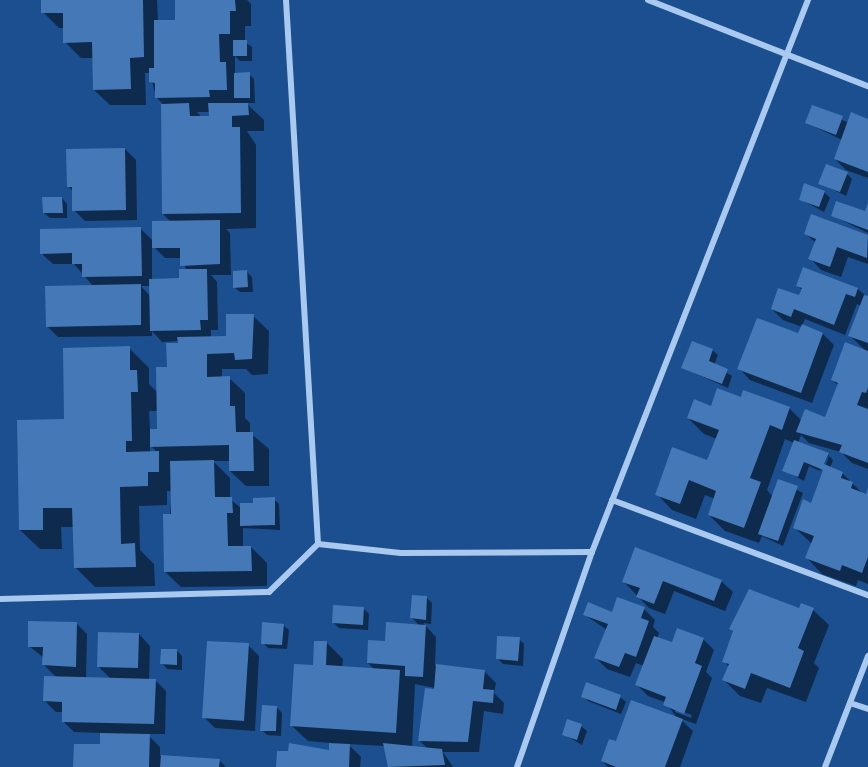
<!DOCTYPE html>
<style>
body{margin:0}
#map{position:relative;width:868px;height:767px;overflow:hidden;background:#1b4f8f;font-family:Raleway,sans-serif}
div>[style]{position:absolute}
.shadow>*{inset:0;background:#0007}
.building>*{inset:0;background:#4478b7}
.minor>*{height:6px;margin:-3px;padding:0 3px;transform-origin:3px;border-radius:3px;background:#a9c9ee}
span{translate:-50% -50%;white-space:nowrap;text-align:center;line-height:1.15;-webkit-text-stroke:4.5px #1b4f8f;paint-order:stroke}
</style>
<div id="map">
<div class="shadow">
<div style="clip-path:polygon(evenodd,42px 0,157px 0,158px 22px,177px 21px,177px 0,247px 0,251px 4px,251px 26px,245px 26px,245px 42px,252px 47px,252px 61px,240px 61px,235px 56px,235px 73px,249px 74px,254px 79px,255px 103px,246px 103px,264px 120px,264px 131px,247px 131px,256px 145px,256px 228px,226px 229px,230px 233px,231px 275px,211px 275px,217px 282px,218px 330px,211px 330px,211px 338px,227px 338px,253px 316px,269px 331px,268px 374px,252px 375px,246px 369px,222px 369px,222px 378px,229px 378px,245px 393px,245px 418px,250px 423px,250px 433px,269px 449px,269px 486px,246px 486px,230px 471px,230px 461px,213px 461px,230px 478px,230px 499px,241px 508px,274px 499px,279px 504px,280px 530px,243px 528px,243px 547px,251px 547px,267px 563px,267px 586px,181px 587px,165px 572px,172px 491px,167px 491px,167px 505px,139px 506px,140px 550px,154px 564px,155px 586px,95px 587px,75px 567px,74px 527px,61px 527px,62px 549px,40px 549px,20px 530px,65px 421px,129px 348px,149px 368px,149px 384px,158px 393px,179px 345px,179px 341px,162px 342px,152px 331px,152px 336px,58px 337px,47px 326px,93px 286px,74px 264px,53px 264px,41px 253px,141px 229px,154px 242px,172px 223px,163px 214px,162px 103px,156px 97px,150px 73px,145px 73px,146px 105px,110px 105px,94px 90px,94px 58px,81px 58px,65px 42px,64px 28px,59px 28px,43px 12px,42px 0,197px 112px,210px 112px,210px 118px,202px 118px,197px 112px,42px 0,152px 245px,165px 258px,181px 258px,187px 271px,181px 280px,152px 280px,152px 245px,42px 0,141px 286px,151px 286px,151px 297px,141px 286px,42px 0,149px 411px,158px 411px,158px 430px,150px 431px,149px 411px,42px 0,150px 445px,158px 453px,150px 453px,150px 445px)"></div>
<div style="clip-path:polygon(813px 107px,849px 123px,868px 120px,868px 178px,846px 170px,835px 159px,842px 140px,807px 123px)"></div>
<div style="clip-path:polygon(125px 149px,136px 160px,137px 220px,85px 221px,74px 210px,74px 192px,68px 186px)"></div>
<div style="clip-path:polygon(847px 174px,852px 179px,846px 196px,820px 183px)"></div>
<div style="clip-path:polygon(824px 192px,830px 198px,824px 212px,800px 199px)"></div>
<div style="clip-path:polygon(62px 198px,67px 204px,67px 218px,50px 218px,44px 213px)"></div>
<div style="clip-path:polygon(868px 206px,868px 233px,833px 216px,866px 213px)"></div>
<div style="clip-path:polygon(812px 216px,868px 236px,868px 264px,848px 257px,841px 277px,821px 270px,810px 258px,816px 243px,806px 234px)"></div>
<div style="clip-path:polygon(804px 269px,858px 289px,868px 298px,868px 469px,852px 463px,841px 452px,809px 443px,801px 435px,798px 443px,829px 455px,820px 471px,809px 466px,804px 481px,784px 470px,794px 443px,785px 439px,767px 490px,773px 497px,779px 481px,803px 493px,783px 546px,762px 536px,759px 543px,725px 531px,709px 515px,715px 499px,705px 495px,696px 519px,672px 510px,657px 494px,708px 462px,717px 439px,704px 434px,688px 418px,712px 408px,741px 399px,789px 408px,802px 421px,826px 419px,839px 386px,832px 380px,866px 351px,850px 336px,861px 306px,857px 304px,845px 335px,805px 319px,802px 326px,823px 334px,834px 345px,812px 403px,750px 380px,739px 368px,799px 335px,802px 327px,783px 320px,772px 309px,800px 297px,802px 290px,797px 285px)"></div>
<div style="clip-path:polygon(247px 272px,252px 277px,253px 292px,240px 292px,234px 287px)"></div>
<div style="clip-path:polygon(712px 350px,718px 355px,714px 365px,732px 376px,728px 388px,683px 368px)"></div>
<div style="clip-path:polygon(829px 456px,833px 460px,830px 468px,842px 473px,864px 495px,868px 492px,868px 584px,858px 580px,856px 586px,822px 574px,807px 558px,812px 544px,794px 527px,812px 505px)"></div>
<div style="clip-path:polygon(636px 549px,721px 581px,733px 592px,725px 611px,674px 591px,665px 614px,649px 608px,624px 582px)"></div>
<div style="clip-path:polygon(evenodd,427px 598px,432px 603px,431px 624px,423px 623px,436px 637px,435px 666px,485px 672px,496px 683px,494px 693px,504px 703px,503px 714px,484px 711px,479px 752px,443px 752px,453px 767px,389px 767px,385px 746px,348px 744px,361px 757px,360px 767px,278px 767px,330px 751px,331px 743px,308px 741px,292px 726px,327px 643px,343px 659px,342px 668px,375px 670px,368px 663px,386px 643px,420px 626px,412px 618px,427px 598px,415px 684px,435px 688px,420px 741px,428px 749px,412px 747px,415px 684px)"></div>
<div style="clip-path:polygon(364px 609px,369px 614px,368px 630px,339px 628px,334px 623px)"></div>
<div style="clip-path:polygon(evenodd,644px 609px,655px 620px,653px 627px,659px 633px,657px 639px,673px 644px,703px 639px,714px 650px,706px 672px,712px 678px,696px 724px,679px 718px,693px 731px,680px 767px,608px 767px,602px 761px,678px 719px,665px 702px,648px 696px,637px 685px,644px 666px,636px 663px,630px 677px,607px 669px,596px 658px,607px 630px,585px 615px,644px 609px,675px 709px,692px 715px,691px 718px,675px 712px,675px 709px)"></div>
<div style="clip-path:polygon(800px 610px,813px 610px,829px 625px,814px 663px,819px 668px,806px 702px,767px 688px,761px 703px,740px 696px,724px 680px,729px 667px,724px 661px,734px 633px,731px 629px)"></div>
<div style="clip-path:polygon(76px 623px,87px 634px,86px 678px,111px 679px,99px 667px,139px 634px,150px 646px,149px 680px,155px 680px,166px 691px,165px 734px,147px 734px,160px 747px,160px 756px,219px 760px,226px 767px,75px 767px,101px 746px,101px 733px,74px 732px,63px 721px,64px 712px,56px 712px,45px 701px,56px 677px,44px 665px,44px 658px,29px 646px)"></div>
<div style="clip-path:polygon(283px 625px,289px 630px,287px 649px,268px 648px,263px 643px)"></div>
<div style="clip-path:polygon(519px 639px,524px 644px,523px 666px,503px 664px,498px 659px)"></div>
<div style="clip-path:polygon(248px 645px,259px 656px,255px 731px,215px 728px,204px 717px)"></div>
<div style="clip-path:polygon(177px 651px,182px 656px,182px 670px,167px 669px,162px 663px)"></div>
<div style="clip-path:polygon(587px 684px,620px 697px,626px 702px,621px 714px,588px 701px,582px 696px)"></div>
<div style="clip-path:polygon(277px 708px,282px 713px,281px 736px,267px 735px,262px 730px)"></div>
<div style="clip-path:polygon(581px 726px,587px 731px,582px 745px,564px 734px)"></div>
</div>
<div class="building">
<div style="clip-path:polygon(41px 0,143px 0,144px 57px,130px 58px,131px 89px,93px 90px,92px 42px,63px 43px,63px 13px,41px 13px)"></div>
<div style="clip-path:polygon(175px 0,235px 0,236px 11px,230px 11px,230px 34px,219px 34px,220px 62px,226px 62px,227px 90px,209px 90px,210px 97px,155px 98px,155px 83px,149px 82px,149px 68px,154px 68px,154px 20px,175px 20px)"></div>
<div style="clip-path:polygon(233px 40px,247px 40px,247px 56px,233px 56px)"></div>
<div style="clip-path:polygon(250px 72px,250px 98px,234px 98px,234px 73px)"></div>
<div style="clip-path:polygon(189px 103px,190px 116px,209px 116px,208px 103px,248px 103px,249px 115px,232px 116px,232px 127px,240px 127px,241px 213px,162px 214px,161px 104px)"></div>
<div style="clip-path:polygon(812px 105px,843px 116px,836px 135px,805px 123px)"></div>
<div style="clip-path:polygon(851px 112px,868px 119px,868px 172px,834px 159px)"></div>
<div style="clip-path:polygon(125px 148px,126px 210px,72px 211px,72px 187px,67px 187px,66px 149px)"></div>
<div style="clip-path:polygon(826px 164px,848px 172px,840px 192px,818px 184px)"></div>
<div style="clip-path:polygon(804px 183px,825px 191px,819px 207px,799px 200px)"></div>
<div style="clip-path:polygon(42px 197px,62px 197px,63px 213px,43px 213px)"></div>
<div style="clip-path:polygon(836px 201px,865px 211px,868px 203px,868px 230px,831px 216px)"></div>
<div style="clip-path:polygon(811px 214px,868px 235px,867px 258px,837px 247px,830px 267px,808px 259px,816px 239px,804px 234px)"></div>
<div style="clip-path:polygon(220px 220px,220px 264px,180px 266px,180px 248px,152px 248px,152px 221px)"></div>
<div style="clip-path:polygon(141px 227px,142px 276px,82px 277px,82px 264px,72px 264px,72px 253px,40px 254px,40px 229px)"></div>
<div style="clip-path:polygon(803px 267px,858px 288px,855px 297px,846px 294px,834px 325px,794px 309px,791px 317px,771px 309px,778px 288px,799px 295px,802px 288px,796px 286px)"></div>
<div style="clip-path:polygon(179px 269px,207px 269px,208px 320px,200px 320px,201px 330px,150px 331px,149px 279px,179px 278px)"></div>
<div style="clip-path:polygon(247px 270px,248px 287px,233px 288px,233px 271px)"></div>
<div style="clip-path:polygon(141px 284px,141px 325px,46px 327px,45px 286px)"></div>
<div style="clip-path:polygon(864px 295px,868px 296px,868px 343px,848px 336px)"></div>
<div style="clip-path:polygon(226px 314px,254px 314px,252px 359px,235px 360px,234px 353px,207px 354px,207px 377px,230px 376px,230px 406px,235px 406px,236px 432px,253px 432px,254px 471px,229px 471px,229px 445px,150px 447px,150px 429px,157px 429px,156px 367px,167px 367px,166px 343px,178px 343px,177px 337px,226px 336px)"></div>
<div style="clip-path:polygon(757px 318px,798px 333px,802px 324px,823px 333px,801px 393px,737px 369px)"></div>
<div style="clip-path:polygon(692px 341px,713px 349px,709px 361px,728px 369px,722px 384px,681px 368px)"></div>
<div style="clip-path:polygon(845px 342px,868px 351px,868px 388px,866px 393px,862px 392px,857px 405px,868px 409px,868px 463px,839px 452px,842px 445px,796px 432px,805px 409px,825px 417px,838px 383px,831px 380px)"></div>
<div style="clip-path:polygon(130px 346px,130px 370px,137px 370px,138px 392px,131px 392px,132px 441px,126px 441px,126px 452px,159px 451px,159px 472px,148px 472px,148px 486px,120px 487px,121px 544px,135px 543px,136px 567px,74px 568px,72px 508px,43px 508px,43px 530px,19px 530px,17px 420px,64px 419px,63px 348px)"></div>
<div style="clip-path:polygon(717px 388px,741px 397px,743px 390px,790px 407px,782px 430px,770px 425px,750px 478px,761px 482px,744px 528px,708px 515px,716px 491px,689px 480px,680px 504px,655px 495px,672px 447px,707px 460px,719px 430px,687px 418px,694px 399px,711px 406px)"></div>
<div style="clip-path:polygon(794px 440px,829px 453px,824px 464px,843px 472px,841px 478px,853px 482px,851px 488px,866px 494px,868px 488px,868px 557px,862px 573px,842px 565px,840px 571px,805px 558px,814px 536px,793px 528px,803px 499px,811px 503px,823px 470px,804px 462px,798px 477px,782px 471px)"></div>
<div style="clip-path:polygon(214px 460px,215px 497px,232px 497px,233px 513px,227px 513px,228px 546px,251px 546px,252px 571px,164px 572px,163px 514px,171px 514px,170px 461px)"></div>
<div style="clip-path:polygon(778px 479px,798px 486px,778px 541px,758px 534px)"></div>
<div style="clip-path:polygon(275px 497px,275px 525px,240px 526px,240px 503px,253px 503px,253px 498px)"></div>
<div style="clip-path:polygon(635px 547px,722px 580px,714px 601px,663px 581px,654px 604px,636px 597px,640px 588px,622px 582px)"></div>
<div style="clip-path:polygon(749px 589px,799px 608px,801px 603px,814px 608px,798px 648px,804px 651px,790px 688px,751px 673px,745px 689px,722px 680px,729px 664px,722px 662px,733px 631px,729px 629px)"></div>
<div style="clip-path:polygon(412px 595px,427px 596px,426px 620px,410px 618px)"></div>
<div style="clip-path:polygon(617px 597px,645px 607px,641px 618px,649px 621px,636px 657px,625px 653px,619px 667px,594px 658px,608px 624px,583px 615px,588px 602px,612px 612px)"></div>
<div style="clip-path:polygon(333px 605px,364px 607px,363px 625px,332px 623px)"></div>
<div style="clip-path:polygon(28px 621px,77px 622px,76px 667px,42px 665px,43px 647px,28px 647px)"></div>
<div style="clip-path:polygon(262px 622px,284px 624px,282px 645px,261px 644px)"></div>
<div style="clip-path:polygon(386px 622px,426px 625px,423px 677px,405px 676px,405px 666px,367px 663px,368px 640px,385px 641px)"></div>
<div style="clip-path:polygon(677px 628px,704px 638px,695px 663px,702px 666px,684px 714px,663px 705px,666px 697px,635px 685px,654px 636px,672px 642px)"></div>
<div style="clip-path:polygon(98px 632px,139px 633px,138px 668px,97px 667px)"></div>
<div style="clip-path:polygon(497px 636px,520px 637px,518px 661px,496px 659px)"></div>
<div style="clip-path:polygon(207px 641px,249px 643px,244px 721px,202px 718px)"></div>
<div style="clip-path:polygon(314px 641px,327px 641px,326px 665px,400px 670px,396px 733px,290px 726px,294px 664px,313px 665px)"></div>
<div style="clip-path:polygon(161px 649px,177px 649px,177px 665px,160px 664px)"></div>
<div style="clip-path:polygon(436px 664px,485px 670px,483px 689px,494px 690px,493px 703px,473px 701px,468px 742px,418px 741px,425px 688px,434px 689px)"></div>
<div style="clip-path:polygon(44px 676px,156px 679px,154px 724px,62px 722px,62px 702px,43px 701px)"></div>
<div style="clip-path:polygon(586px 682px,621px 695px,616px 710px,581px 697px)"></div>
<div style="clip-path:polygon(631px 700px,683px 719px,665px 767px,616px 767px,601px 761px,609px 739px,616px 741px)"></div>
<div style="clip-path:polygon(262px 705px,277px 706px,276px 731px,260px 731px)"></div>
<div style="clip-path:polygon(567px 719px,582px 724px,577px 740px,562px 735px)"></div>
<div style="clip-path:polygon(100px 733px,150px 734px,149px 767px,73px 767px,74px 744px,100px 744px)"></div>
<div style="clip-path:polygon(289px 743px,329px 750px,329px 743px,350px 744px,349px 767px,276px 767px,277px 751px,288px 751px)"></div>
<div style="clip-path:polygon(383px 743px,442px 749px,445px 765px,388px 767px)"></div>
<div style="clip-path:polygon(161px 755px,220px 759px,219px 767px,160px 767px)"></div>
</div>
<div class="minor">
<div style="left:286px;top:0;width:545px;rotate:86.63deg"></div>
<div style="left:648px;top:0;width:236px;rotate:21.4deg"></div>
<div style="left:612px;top:500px;width:273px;rotate:20.4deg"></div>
<div style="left:0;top:599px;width:269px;rotate:-1.5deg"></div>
<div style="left:269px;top:592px;width:69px;rotate:-44.4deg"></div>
<div style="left:318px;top:544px;width:83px;rotate:6.2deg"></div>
<div style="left:401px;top:553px;width:191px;rotate:-0.3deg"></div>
<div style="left:850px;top:703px;width:19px;rotate:18deg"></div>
<div style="left:517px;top:767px;width:228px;rotate:-70.8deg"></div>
<div style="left:592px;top:552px;width:593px;rotate:-68.63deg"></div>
<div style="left:825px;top:767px;width:119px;rotate:-68.8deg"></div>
</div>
</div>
